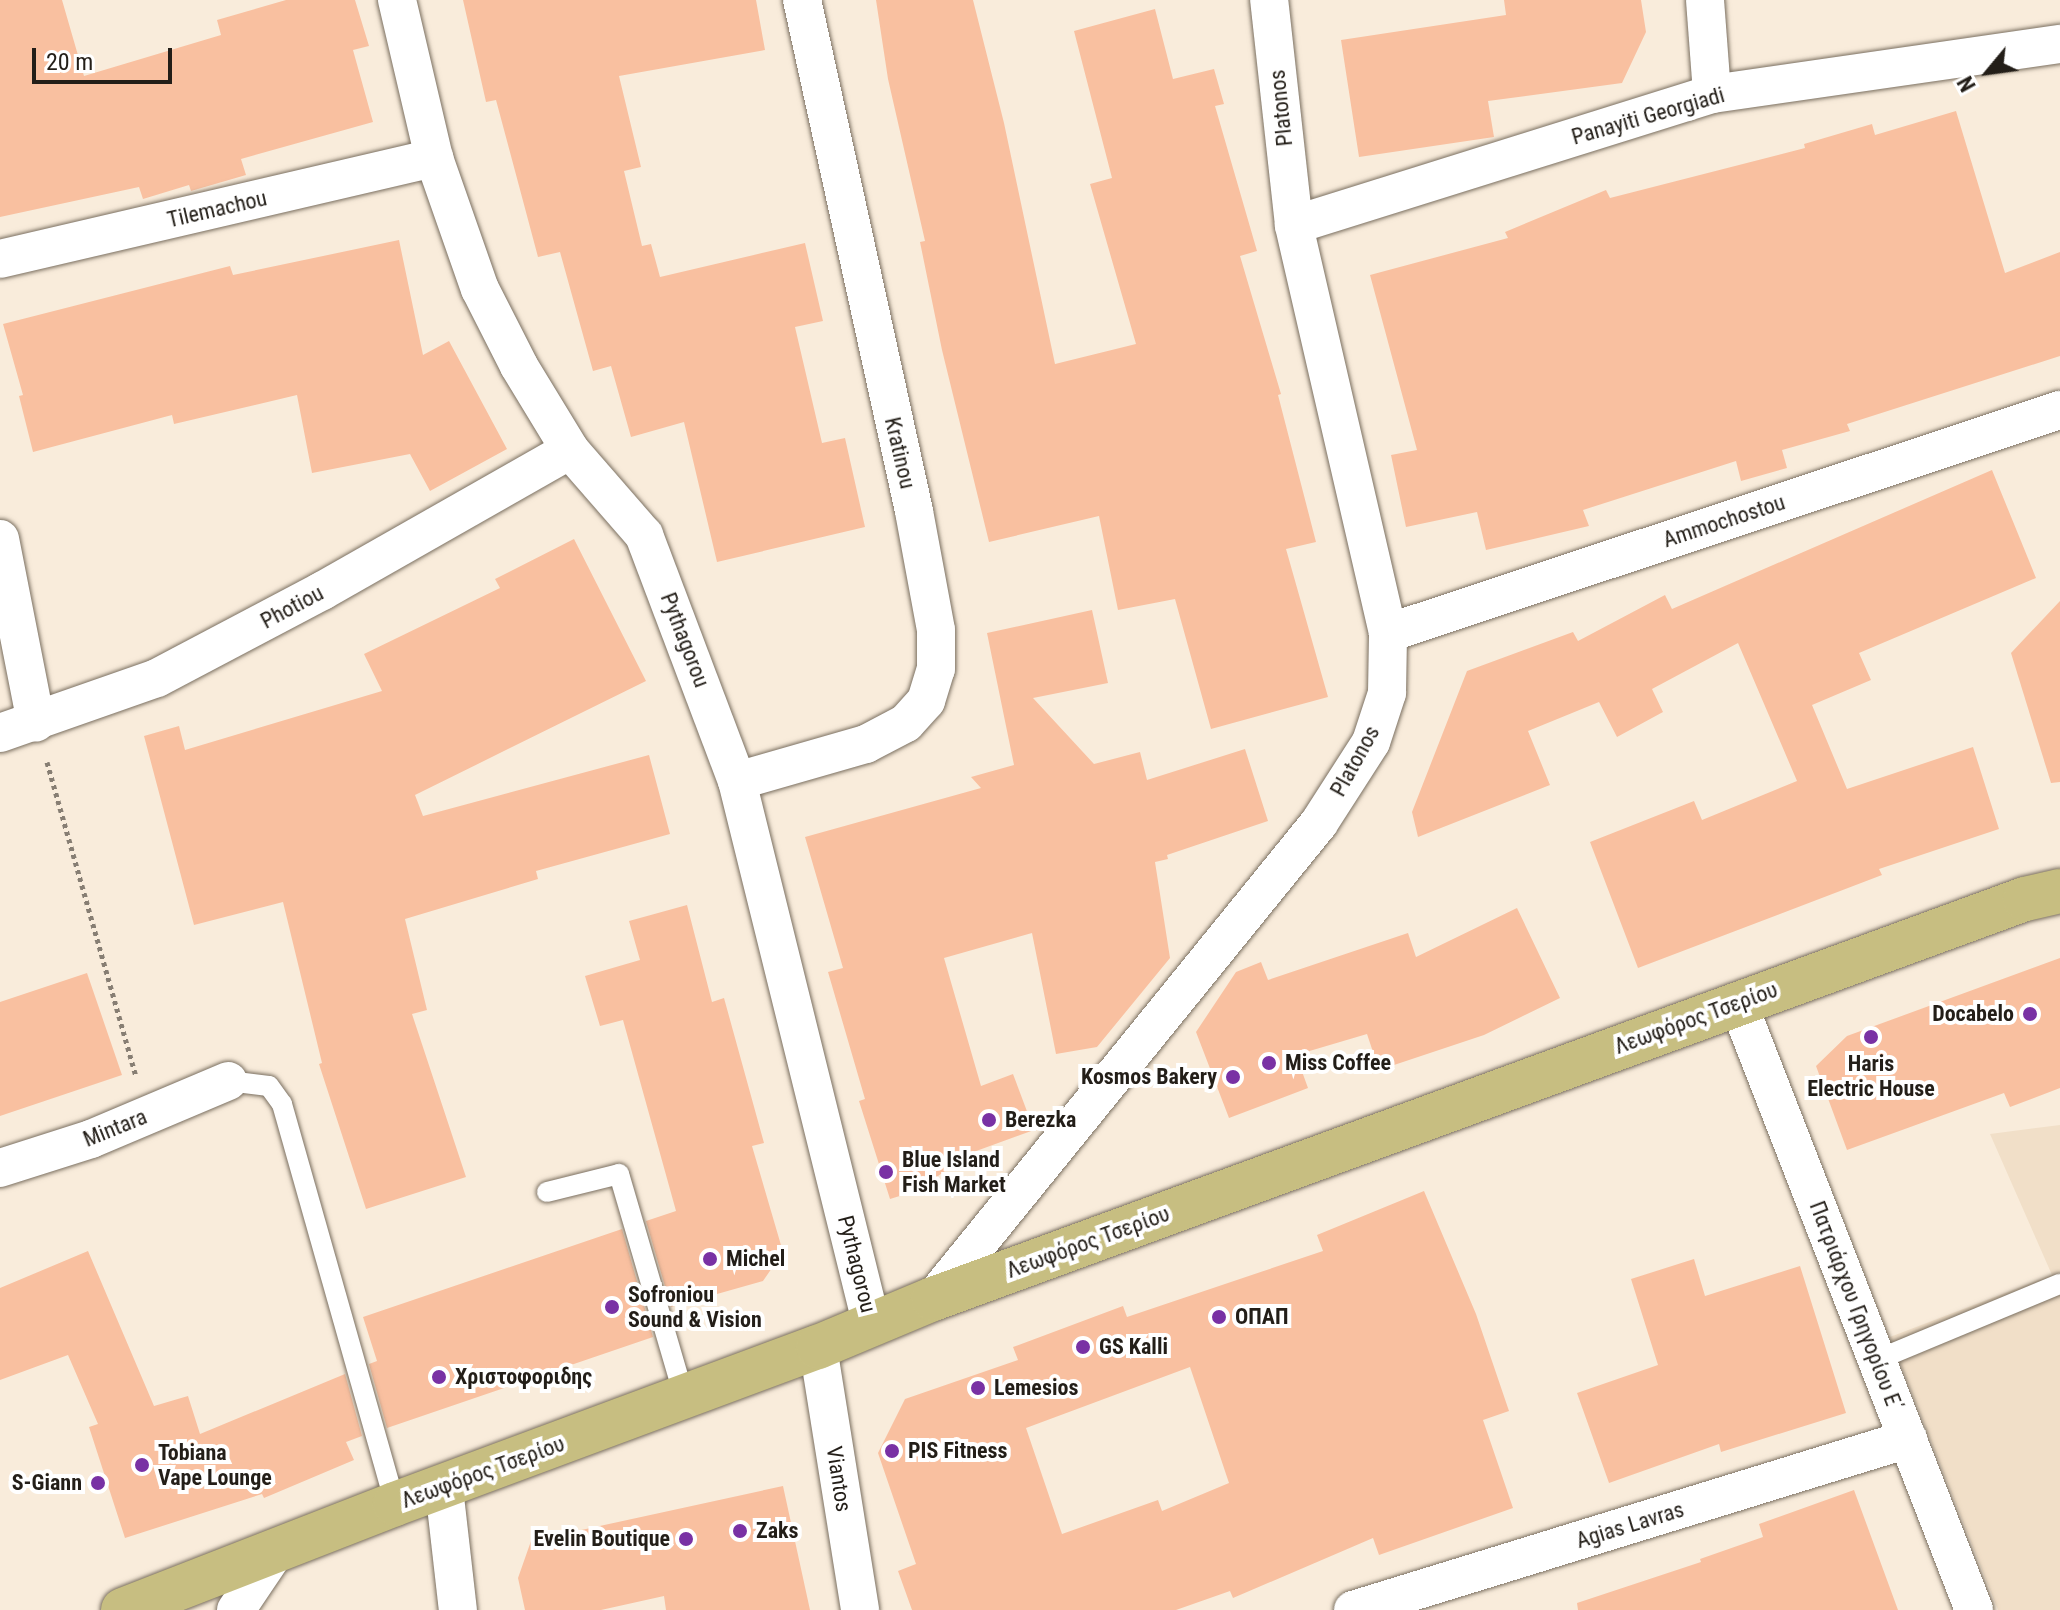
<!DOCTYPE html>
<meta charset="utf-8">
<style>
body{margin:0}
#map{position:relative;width:2060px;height:1610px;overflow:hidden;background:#f9ecdb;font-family:"Roboto Condensed",sans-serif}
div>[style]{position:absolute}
.built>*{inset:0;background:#f1dfc8}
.building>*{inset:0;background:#f9c0a0}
.path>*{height:5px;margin-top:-2.5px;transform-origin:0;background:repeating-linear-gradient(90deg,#877e73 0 4px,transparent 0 8px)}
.roads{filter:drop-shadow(0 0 2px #7a6f60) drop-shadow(0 0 2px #7a6f60)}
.service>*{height:20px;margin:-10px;padding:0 10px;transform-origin:10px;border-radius:10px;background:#fff}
.minor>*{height:38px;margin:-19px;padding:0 19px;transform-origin:19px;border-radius:19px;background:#fff}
.primary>*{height:44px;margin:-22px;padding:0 22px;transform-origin:22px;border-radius:22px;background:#c7be81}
.dots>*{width:22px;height:22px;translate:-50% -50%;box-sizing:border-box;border:4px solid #fff;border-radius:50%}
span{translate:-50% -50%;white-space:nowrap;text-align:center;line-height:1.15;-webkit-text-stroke:8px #fff;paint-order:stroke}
.street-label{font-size:22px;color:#231e18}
.poi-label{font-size:22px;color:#231e18;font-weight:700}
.right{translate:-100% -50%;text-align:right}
.left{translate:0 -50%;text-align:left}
.north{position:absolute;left:1948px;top:32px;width:80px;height:80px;-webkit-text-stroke:6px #fff;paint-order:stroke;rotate:241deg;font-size:22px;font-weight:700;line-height:32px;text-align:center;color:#231e18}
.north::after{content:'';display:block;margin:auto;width:28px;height:36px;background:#231e18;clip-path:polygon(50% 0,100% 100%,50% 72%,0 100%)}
.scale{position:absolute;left:32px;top:48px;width:140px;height:36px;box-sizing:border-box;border:4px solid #231e18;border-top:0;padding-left:10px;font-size:24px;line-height:28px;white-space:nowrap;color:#231e18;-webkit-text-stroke:6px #fff;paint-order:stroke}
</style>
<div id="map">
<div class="built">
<div style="clip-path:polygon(2060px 1125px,2060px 1610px,1998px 1610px,1890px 1337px,2052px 1275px,1990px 1134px)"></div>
</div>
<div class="building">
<div style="clip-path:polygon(0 0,62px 0,84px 76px,221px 35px,217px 20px,286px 0,355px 0,369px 46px,353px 50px,373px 122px,241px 159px,246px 175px,191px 191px,189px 185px,143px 199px,139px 187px,0 217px)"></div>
<div style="clip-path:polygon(463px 0,756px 0,765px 50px,619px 76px,641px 167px,624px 171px,642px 246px,651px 244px,660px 277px,805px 243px,823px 321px,795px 327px,822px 443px,845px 438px,865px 527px,717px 562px,684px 422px,631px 437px,611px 366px,593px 371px,560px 252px,538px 257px,496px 100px,486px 102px)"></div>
<div style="clip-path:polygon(876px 0,973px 0,1004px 123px,1055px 364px,1136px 344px,1090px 184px,1112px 178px,1074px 31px,1155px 9px,1173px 79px,1214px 69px,1224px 104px,1215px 106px,1257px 251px,1240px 256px,1281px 394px,1278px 395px,1316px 542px,1286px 549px,1328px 697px,1211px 729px,1175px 599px,1118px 610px,1099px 516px,989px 542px,942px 350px,920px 242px,925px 241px,888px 79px)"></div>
<div style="clip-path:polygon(1504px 0,1641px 0,1646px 32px,1622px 83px,1488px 101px,1494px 137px,1359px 157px,1341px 40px,1506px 15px)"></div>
<div style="clip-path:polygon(1956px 111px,2005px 273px,2060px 252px,2060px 356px,1847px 424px,1850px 431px,1782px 450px,1787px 468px,1741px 481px,1736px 461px,1583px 510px,1589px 526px,1486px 550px,1477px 512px,1406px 527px,1391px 455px,1417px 450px,1370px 275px,1508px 238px,1505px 232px,1606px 190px,1610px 198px,1805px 148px,1804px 144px,1872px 124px,1875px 135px)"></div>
<div style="clip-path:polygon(399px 240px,423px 355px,449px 341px,507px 449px,430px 491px,410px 454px,312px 473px,297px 395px,174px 424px,172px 415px,33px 452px,19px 396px,23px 395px,3px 324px,230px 266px,233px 275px)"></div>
<div style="clip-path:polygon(1992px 470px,2036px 578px,1859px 653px,1871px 680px,1812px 705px,1847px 789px,1973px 747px,1999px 829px,1879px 869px,1882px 875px,1638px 968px,1590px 842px,1694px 801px,1702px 820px,1797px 781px,1738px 643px,1652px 689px,1663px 712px,1617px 737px,1599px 702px,1528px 731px,1550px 785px,1418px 837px,1412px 812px,1467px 671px,1573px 632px,1578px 641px,1665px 595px,1672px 609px)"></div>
<div style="clip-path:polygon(574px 539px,646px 681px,415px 795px,423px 816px,649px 755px,670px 834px,536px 871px,538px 879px,405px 919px,427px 1010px,412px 1014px,466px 1177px,366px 1209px,319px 1064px,322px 1063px,283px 902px,194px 925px,144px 736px,179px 726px,185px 750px,382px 691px,364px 654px,500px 588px,495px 579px)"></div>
<div style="clip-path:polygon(2060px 601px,2060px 782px,2051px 783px,2011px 653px)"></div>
<div style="clip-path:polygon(1092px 610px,1108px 683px,1033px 698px,1094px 764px,1140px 752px,1147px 780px,1245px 749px,1268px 821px,1167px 855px,1168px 859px,1155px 862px,1170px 958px,1097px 1047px,1056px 1054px,1032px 933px,944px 958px,981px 1086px,1013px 1074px,1034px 1130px,968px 1154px,919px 1190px,890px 1199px,859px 1101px,865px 1099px,828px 972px,843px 968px,805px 837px,981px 788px,971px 777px,1014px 765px,987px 633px)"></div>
<div style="clip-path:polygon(687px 905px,712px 1002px,724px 998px,764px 1143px,752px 1146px,783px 1252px,763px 1281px,671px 1307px,646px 1221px,676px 1211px,623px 1020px,600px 1026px,585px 976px,640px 960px,629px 921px)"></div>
<div style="clip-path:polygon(1517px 908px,1560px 998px,1484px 1035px,1379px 1070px,1367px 1034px,1296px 1055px,1308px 1088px,1229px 1118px,1196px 1032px,1236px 972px,1261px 962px,1268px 980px,1408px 933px,1416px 957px)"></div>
<div style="clip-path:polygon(2060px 958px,2060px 1088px,2010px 1107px,2004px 1093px,1847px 1150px,1816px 1066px,1847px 1036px)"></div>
<div style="clip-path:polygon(87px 973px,122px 1075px,0 1116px,0 1002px)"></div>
<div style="clip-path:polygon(evenodd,1424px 1191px,1476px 1314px,1509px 1411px,1483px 1420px,1513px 1508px,1379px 1555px,1373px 1538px,1233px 1598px,1230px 1591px,1176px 1610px,912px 1610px,898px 1571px,916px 1564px,878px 1453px,905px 1399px,1018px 1360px,1013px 1347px,1123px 1306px,1127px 1317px,1323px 1251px,1317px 1235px,1424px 1191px,1190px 1367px,1229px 1483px,1162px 1511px,1158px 1500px,1062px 1534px,1026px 1428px,1190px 1367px)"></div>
<div style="clip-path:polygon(622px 1229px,653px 1337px,387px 1428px,369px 1364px,377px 1361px,363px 1317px)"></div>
<div style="clip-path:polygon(88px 1251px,154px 1406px,188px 1396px,200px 1434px,345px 1374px,362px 1436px,346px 1442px,354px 1460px,264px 1498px,262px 1494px,125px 1538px,89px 1427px,98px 1424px,68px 1355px,0 1380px,0 1288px)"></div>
<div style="clip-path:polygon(1694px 1259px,1705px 1296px,1800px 1266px,1846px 1413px,1721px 1452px,1719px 1444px,1609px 1483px,1577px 1393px,1658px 1365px,1631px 1279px)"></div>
<div style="clip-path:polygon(783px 1486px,810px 1610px,666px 1610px,664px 1596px,601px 1610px,525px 1610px,518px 1578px,531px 1541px)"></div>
<div style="clip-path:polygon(1854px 1490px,1898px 1610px,1578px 1610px,1577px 1603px,1701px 1562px,1700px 1559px,1763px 1537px,1759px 1524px)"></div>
</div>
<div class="path">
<div style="left:47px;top:762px;width:326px;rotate:74.2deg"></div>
</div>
<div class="roads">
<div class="service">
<div style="left:228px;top:1081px;width:41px;rotate:7deg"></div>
<div style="left:269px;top:1086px;width:22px;rotate:54deg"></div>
<div style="left:282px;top:1104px;width:416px;rotate:74.2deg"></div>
<div style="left:547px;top:1192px;width:74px;rotate:-14deg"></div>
<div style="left:619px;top:1174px;width:232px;rotate:73.7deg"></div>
<div style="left:1877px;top:1360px;width:198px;rotate:-22.6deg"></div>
</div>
<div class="minor">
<div style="left:397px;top:0;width:162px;rotate:76.8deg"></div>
<div style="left:434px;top:158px;width:139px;rotate:70.7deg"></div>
<div style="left:480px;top:289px;width:86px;rotate:63.1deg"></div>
<div style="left:519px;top:366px;width:98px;rotate:58.7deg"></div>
<div style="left:570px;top:450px;width:113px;rotate:49deg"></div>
<div style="left:644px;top:535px;width:263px;rotate:69.3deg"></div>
<div style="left:737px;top:781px;width:561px;rotate:76.09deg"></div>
<div style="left:1705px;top:0;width:94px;rotate:85.7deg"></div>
<div style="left:1294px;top:225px;width:438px;rotate:-17.4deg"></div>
<div style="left:1712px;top:94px;width:352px;rotate:-8.2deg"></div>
<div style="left:0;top:259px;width:446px;rotate:-13.1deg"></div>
<div style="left:0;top:539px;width:187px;rotate:78.9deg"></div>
<div style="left:1388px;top:633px;width:708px;rotate:-18.36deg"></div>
<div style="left:0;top:733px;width:166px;rotate:-19.3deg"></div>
<div style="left:157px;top:678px;width:187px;rotate:-27.8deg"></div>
<div style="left:322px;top:591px;width:285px;rotate:-29.6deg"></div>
<div style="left:737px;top:781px;width:134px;rotate:-16deg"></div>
<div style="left:866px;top:744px;width:45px;rotate:-27.7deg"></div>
<div style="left:906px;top:723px;width:30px;rotate:-48deg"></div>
<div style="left:926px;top:701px;width:34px;rotate:-73deg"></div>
<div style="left:936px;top:669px;width:39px;rotate:-90deg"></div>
<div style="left:936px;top:630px;width:121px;rotate:-100.5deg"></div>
<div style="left:914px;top:511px;width:523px;rotate:-102.36deg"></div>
<div style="left:1738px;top:1003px;width:651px;rotate:68.75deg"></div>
<div style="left:0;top:1168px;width:96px;rotate:-17.7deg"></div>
<div style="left:91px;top:1139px;width:149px;rotate:-22.9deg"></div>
<div style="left:933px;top:1299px;width:613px;rotate:-50.96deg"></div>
<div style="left:1319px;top:823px;width:96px;rotate:-57.3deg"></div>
<div style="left:1371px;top:742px;width:52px;rotate:-71.9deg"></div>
<div style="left:1387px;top:693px;width:60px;rotate:-89deg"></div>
<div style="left:1388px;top:633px;width:419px;rotate:-103deg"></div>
<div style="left:1294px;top:225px;width:226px;rotate:-96.3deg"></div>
<div style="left:818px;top:1347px;width:266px;rotate:80.9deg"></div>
<div style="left:444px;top:1488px;width:123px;rotate:83.5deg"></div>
<div style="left:236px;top:1610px;width:70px;rotate:-56.1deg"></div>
<div style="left:1353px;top:1610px;width:581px;rotate:-17.12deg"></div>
</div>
<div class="primary">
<div style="left:123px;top:1610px;width:292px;rotate:-21.3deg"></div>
<div style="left:395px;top:1504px;width:451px;rotate:-20.4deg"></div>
<div style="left:818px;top:1347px;width:125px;rotate:-22.7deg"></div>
<div style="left:933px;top:1299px;width:1163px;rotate:-20.12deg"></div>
<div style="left:2025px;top:899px;width:36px;rotate:-13deg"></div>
</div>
</div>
<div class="dots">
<div style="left:2030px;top:1014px;background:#7931a4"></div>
<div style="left:1871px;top:1037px;background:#7931a4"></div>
<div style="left:1269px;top:1063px;background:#7931a4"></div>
<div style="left:1233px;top:1077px;background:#7931a4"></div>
<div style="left:989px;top:1120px;background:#7931a4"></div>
<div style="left:886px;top:1172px;background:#7931a4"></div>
<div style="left:710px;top:1259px;background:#7931a4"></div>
<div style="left:612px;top:1307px;background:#7931a4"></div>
<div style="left:1219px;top:1317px;background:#7931a4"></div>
<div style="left:1083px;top:1347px;background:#7931a4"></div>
<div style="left:439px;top:1377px;background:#7931a4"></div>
<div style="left:978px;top:1388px;background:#7931a4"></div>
<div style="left:892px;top:1451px;background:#7931a4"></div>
<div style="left:142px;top:1465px;background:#7931a4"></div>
<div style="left:98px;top:1483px;background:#7931a4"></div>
<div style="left:740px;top:1531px;background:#7931a4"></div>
<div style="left:686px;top:1539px;background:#7931a4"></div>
</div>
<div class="street-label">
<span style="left:1281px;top:108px;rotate:-96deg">Platonos</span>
<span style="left:1648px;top:116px;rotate:-16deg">Panayiti Georgiadi</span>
<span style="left:217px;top:209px;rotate:-13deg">Tilemachou</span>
<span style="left:900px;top:453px;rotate:77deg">Kratinou</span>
<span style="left:1724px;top:521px;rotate:-18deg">Ammochostou</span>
<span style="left:292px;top:607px;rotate:-28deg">Photiou</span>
<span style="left:685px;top:640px;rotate:69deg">Pythagorou</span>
<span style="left:1355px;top:761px;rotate:-61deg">Platonos</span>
<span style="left:1696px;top:1018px;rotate:-20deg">Λεωφόρος Τσερίου</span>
<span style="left:115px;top:1128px;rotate:-22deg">Mintara</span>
<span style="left:1088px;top:1242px;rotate:-20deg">Λεωφόρος Τσερίου</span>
<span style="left:857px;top:1264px;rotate:76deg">Pythagorou</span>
<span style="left:1856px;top:1306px;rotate:69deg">Πατριάρχου Γρηγορίου Ε΄</span>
<span style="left:483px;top:1472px;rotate:-20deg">Λεωφόρος Τσερίου</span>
<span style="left:839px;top:1479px;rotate:81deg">Viantos</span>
<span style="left:1630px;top:1525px;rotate:-17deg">Agias Lavras</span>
</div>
<div class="poi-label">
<span class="right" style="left:2014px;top:1014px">Docabelo</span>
<span class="left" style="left:1285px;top:1063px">Miss Coffee</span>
<span style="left:1871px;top:1076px">Haris<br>Electric House</span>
<span class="right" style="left:1217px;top:1077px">Kosmos Bakery</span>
<span class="left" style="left:1005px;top:1120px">Berezka</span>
<span class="left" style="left:902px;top:1172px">Blue Island<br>Fish Market</span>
<span class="left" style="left:726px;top:1259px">Michel</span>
<span class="left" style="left:628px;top:1307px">Sofroniou<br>Sound &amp; Vision</span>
<span class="left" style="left:1235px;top:1317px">ΟΠΑΠ</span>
<span class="left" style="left:1099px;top:1347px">GS Kalli</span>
<span class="left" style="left:455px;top:1377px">Χριστοφοριδης</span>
<span class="left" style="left:994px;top:1388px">Lemesios</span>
<span class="left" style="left:908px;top:1451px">PIS Fitness</span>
<span class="left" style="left:158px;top:1465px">Tobiana<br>Vape Lounge</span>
<span class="right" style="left:82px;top:1483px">S-Giann</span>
<span class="left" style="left:756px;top:1531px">Zaks</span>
<span class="right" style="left:670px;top:1539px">Evelin Boutique</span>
</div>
<div class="north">N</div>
<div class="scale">20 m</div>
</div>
